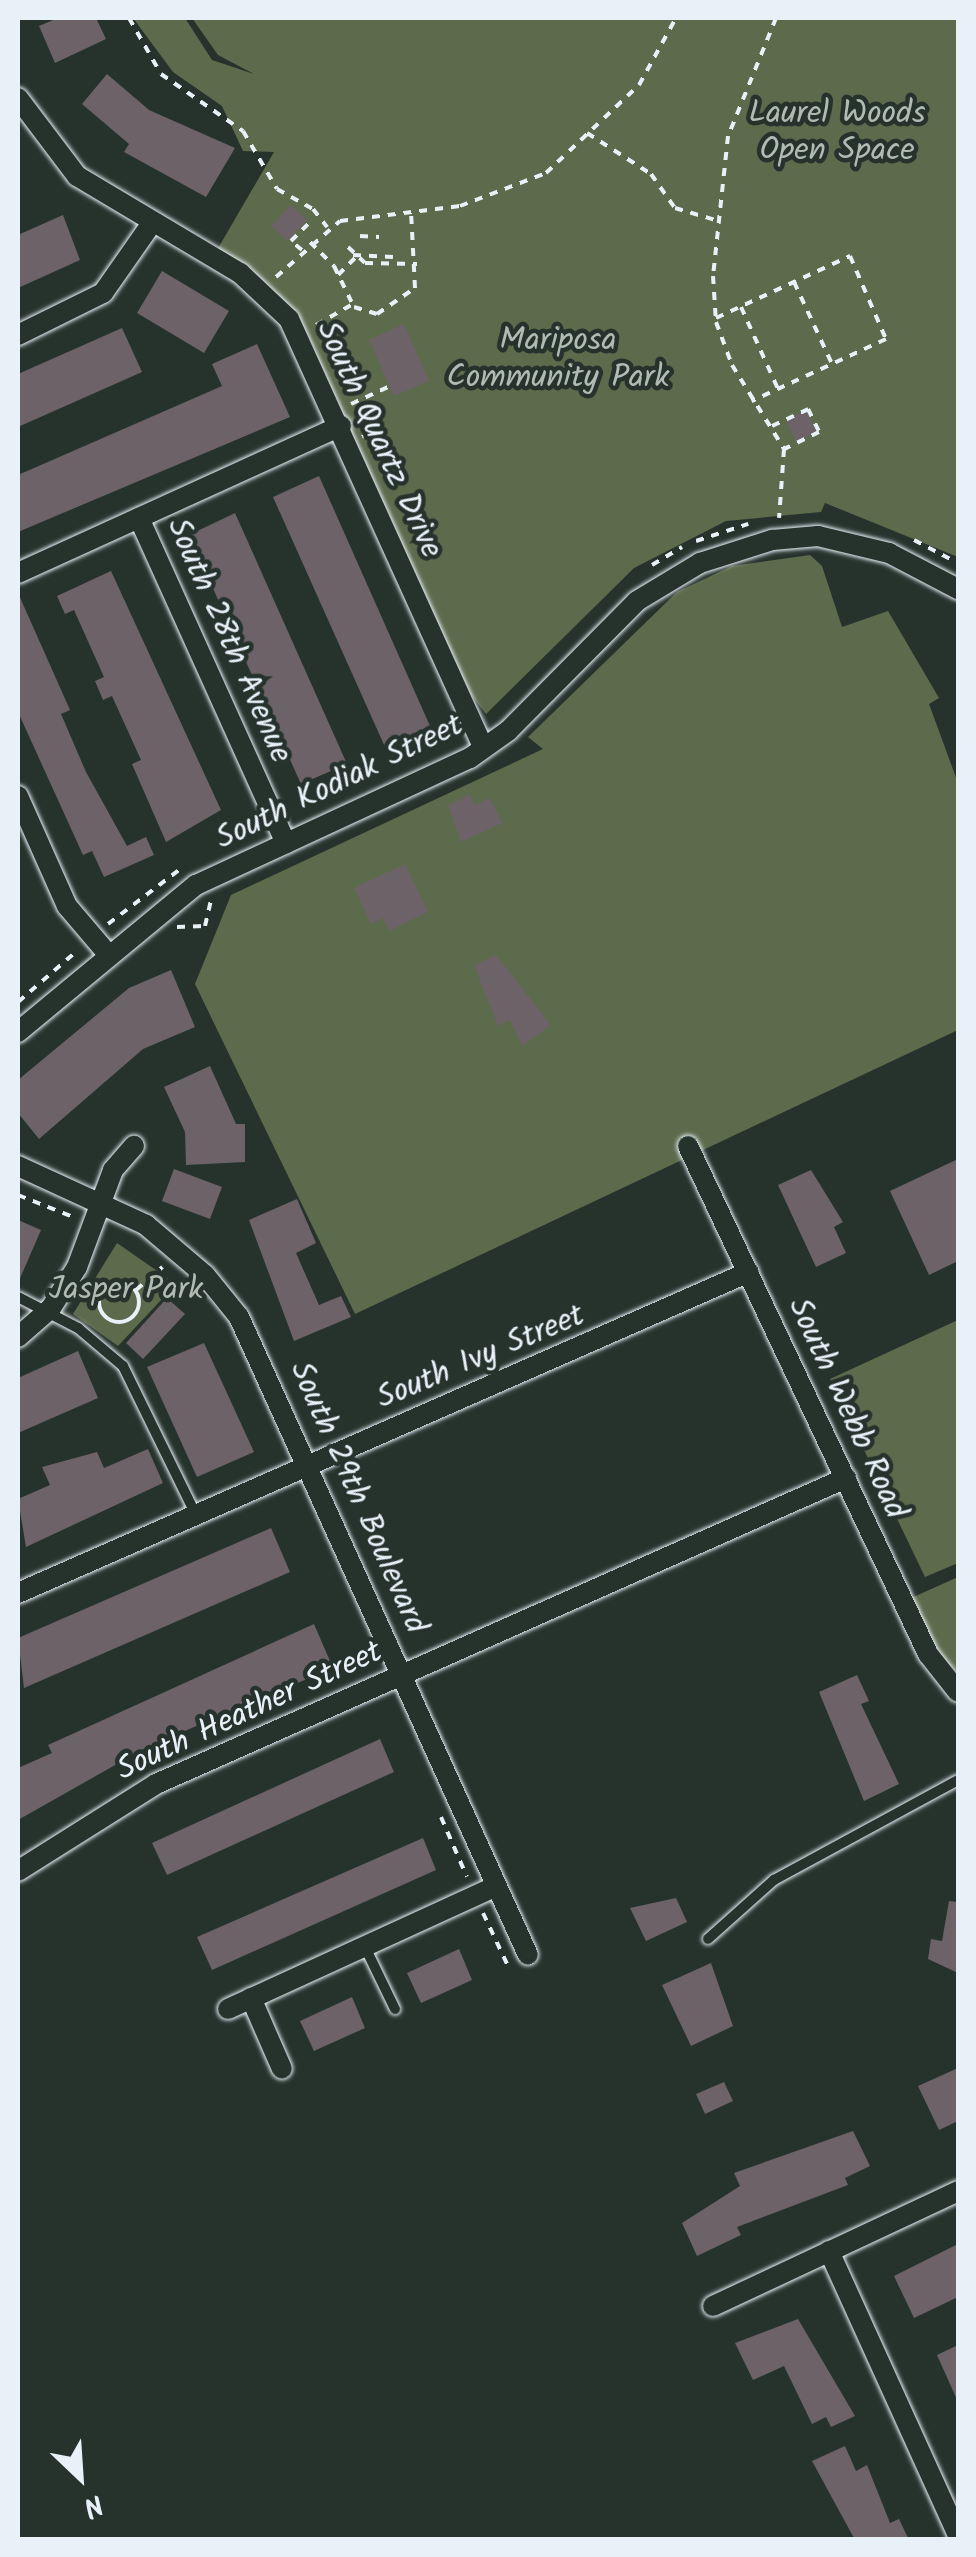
<!DOCTYPE html>
<style>
body{margin:0}
#map{position:relative;width:976px;height:2557px;overflow:hidden;background:#26332d;font-family:Kalam,sans-serif}
div>[style]{position:absolute}
.green>*{inset:0;background:#5d6b4d}
.building>*{inset:0;background:#6c6267}
.path>*{height:4px;margin-top:-2px;transform-origin:0;background:repeating-linear-gradient(90deg,#e8f1f8 0 8px,transparent 0 16px)}
.path>.ring{margin:-2px;padding:0;box-sizing:content-box;background:none;border:4px solid #e8f1f8;border-radius:50%}
.roads{filter:drop-shadow(0 0 2px #e8f1f8) drop-shadow(0 0 2px #e8f1f8)}
.service>*{height:10px;margin:-5px;padding:0 5px;transform-origin:5px;border-radius:5px;background:#26332d}
.minor>*{height:20px;margin:-10px;padding:0 10px;transform-origin:10px;border-radius:10px;background:#26332d}
span{translate:-50% -50%;white-space:nowrap;text-align:center;line-height:1.15;-webkit-text-stroke:9px #26332d;paint-order:stroke}
.park-label{font-size:32px;color:#b0bbb4}
.street-label{font-size:32px;color:#e8f1f8}
.frame{position:absolute;inset:0;border:20px solid #e8f1f8;pointer-events:none}
.north{position:absolute;left:30px;top:2427px;width:100px;height:100px;-webkit-text-stroke:8px #26332d;paint-order:stroke;rotate:155deg;font-size:28px;font-weight:700;line-height:40px;text-align:center;color:#e8f1f8}
.north::after{content:'';display:block;margin:auto;width:35px;height:45px;background:#e8f1f8;clip-path:polygon(50% 0,100% 100%,50% 72%,0 100%)}
</style>
<div id="map">
<div class="green">
<div style="clip-path:polygon(133px 18px,185px 18px,212px 60px,254px 74px,218px 55px,192px 18px,958px 18px,958px 557px,825px 503px,821px 512px,726px 521px,634px 568px,486px 714px,465px 687px,307px 333px,217px 250px,274px 152px,243px 151px,222px 106px,173px 72px)"></div>
<div style="clip-path:polygon(810px 555px,822px 566px,842px 627px,888px 611px,939px 698px,929px 704px,958px 783px,958px 1030px,355px 1314px,195px 984px,231px 895px,543px 749px,528px 737px,677px 592px,732px 566px)"></div>
<div style="clip-path:polygon(117px 1243px,176px 1284px,118px 1346px,73px 1314px)"></div>
<div style="clip-path:polygon(958px 1320px,958px 1563px,925px 1577px,830px 1379px)"></div>
<div style="clip-path:polygon(958px 1577px,958px 1672px,940px 1656px,909px 1599px)"></div>
</div>
<div class="building">
<div style="clip-path:polygon(58px 18px,96px 18px,106px 39px,55px 63px,39px 26px)"></div>
<div style="clip-path:polygon(107px 74px,149px 110px,235px 148px,206px 197px,124px 152px,129px 144px,82px 104px)"></div>
<div style="clip-path:polygon(291px 205px,307px 220px,287px 241px,271px 226px)"></div>
<div style="clip-path:polygon(63px 215px,80px 260px,18px 288px,18px 235px)"></div>
<div style="clip-path:polygon(162px 271px,229px 311px,204px 353px,137px 313px)"></div>
<div style="clip-path:polygon(404px 324px,429px 381px,394px 396px,369px 340px)"></div>
<div style="clip-path:polygon(122px 328px,142px 372px,18px 427px,18px 374px)"></div>
<div style="clip-path:polygon(257px 344px,290px 417px,18px 532px,18px 475px,222px 386px,212px 364px)"></div>
<div style="clip-path:polygon(806px 410px,817px 432px,796px 442px,786px 420px)"></div>
<div style="clip-path:polygon(319px 476px,430px 726px,385px 747px,273px 497px)"></div>
<div style="clip-path:polygon(235px 513px,347px 764px,301px 784px,189px 535px)"></div>
<div style="clip-path:polygon(111px 571px,221px 810px,166px 842px,132px 764px,141px 760px,112px 696px,103px 700px,95px 681px,104px 677px,74px 610px,65px 614px,57px 596px)"></div>
<div style="clip-path:polygon(18px 593px,70px 710px,61px 714px,86px 772px,127px 846px,146px 837px,154px 855px,104px 877px,92px 851px,83px 855px,18px 712px)"></div>
<div style="clip-path:polygon(470px 795px,475px 805px,490px 798px,502px 823px,461px 842px,448px 805px)"></div>
<div style="clip-path:polygon(405px 864px,428px 912px,389px 931px,383px 918px,371px 924px,354px 888px)"></div>
<div style="clip-path:polygon(496px 955px,551px 1025px,522px 1046px,510px 1020px,498px 1026px,474px 965px)"></div>
<div style="clip-path:polygon(171px 970px,195px 1027px,143px 1049px,39px 1139px,18px 1113px,18px 1080px,129px 988px)"></div>
<div style="clip-path:polygon(210px 1066px,236px 1124px,245px 1124px,245px 1162px,186px 1165px,185px 1132px,164px 1087px)"></div>
<div style="clip-path:polygon(958px 1159px,958px 1261px,929px 1275px,890px 1191px)"></div>
<div style="clip-path:polygon(174px 1169px,222px 1187px,210px 1219px,162px 1201px)"></div>
<div style="clip-path:polygon(811px 1170px,843px 1222px,834px 1227px,846px 1253px,816px 1267px,778px 1185px)"></div>
<div style="clip-path:polygon(297px 1199px,316px 1243px,296px 1253px,319px 1305px,341px 1296px,351px 1317px,294px 1341px,249px 1220px)"></div>
<div style="clip-path:polygon(18px 1220px,41px 1230px,18px 1283px)"></div>
<div style="clip-path:polygon(167px 1298px,185px 1314px,143px 1359px,126px 1343px)"></div>
<div style="clip-path:polygon(204px 1343px,254px 1452px,197px 1477px,147px 1367px)"></div>
<div style="clip-path:polygon(78px 1351px,98px 1398px,18px 1433px,18px 1378px)"></div>
<div style="clip-path:polygon(148px 1449px,163px 1483px,26px 1547px,18px 1499px,50px 1485px,42px 1467px,97px 1452px,104px 1468px)"></div>
<div style="clip-path:polygon(271px 1528px,290px 1572px,24px 1688px,18px 1638px)"></div>
<div style="clip-path:polygon(314px 1624px,333px 1668px,147px 1747px,18px 1820px,18px 1768px,52px 1753px,48px 1745px)"></div>
<div style="clip-path:polygon(857px 1675px,869px 1701px,861px 1704px,899px 1784px,864px 1801px,819px 1692px)"></div>
<div style="clip-path:polygon(380px 1739px,394px 1772px,167px 1875px,152px 1843px)"></div>
<div style="clip-path:polygon(423px 1838px,436px 1870px,212px 1970px,197px 1937px)"></div>
<div style="clip-path:polygon(676px 1898px,687px 1922px,646px 1941px,630px 1908px)"></div>
<div style="clip-path:polygon(949px 1901px,958px 1902px,958px 1973px,928px 1959px,931px 1939px,942px 1941px)"></div>
<div style="clip-path:polygon(459px 1949px,472px 1980px,421px 2003px,407px 1973px)"></div>
<div style="clip-path:polygon(711px 1963px,733px 2026px,691px 2046px,662px 1985px)"></div>
<div style="clip-path:polygon(352px 1997px,365px 2028px,314px 2051px,300px 2021px)"></div>
<div style="clip-path:polygon(958px 2068px,958px 2121px,939px 2130px,918px 2086px)"></div>
<div style="clip-path:polygon(724px 2082px,733px 2101px,705px 2114px,696px 2094px)"></div>
<div style="clip-path:polygon(853px 2131px,870px 2166px,845px 2178px,848px 2185px,737px 2227px,741px 2235px,697px 2256px,682px 2223px,740px 2186px,734px 2173px)"></div>
<div style="clip-path:polygon(958px 2244px,958px 2297px,914px 2318px,894px 2276px)"></div>
<div style="clip-path:polygon(798px 2319px,855px 2416px,831px 2427px,826px 2417px,812px 2424px,784px 2366px,753px 2380px,735px 2343px)"></div>
<div style="clip-path:polygon(958px 2345px,958px 2402px,937px 2355px)"></div>
<div style="clip-path:polygon(845px 2446px,856px 2471px,867px 2465px,890px 2523px,899px 2519px,909px 2540px,855px 2540px,812px 2461px)"></div>
</div>
<div class="path">
<div style="left:129px;top:18px;width:64px;rotate:60.3deg"></div>
<div style="left:161px;top:74px;width:100px;rotate:34.8deg"></div>
<div style="left:243px;top:131px;width:67px;rotate:59.6deg"></div>
<div style="left:277px;top:189px;width:41px;rotate:29.1deg"></div>
<div style="left:313px;top:209px;width:23px;rotate:52deg"></div>
<div style="left:776px;top:18px;width:127px;rotate:112.1deg"></div>
<div style="left:728px;top:136px;width:141px;rotate:96.1deg"></div>
<div style="left:713px;top:276px;width:46px;rotate:86.3deg"></div>
<div style="left:716px;top:322px;width:46px;rotate:69.6deg"></div>
<div style="left:732px;top:365px;width:99px;rotate:58.2deg"></div>
<div style="left:784px;top:449px;width:69px;rotate:94.1deg"></div>
<div style="left:587px;top:133px;width:76px;rotate:32.6deg"></div>
<div style="left:651px;top:174px;width:42px;rotate:54.8deg"></div>
<div style="left:675px;top:208px;width:46px;rotate:16.5deg"></div>
<div style="left:360px;top:236px;width:19px;rotate:3deg"></div>
<div style="left:310px;top:242px;width:34px;rotate:45deg"></div>
<div style="left:334px;top:266px;width:46px;rotate:64deg"></div>
<div style="left:354px;top:307px;width:24px;rotate:17deg"></div>
<div style="left:377px;top:314px;width:46px;rotate:-34.4deg"></div>
<div style="left:415px;top:288px;width:76px;rotate:-93deg"></div>
<div style="left:348px;top:247px;width:23px;rotate:43deg"></div>
<div style="left:365px;top:263px;width:52px;rotate:1.1deg"></div>
<div style="left:302px;top:250px;width:14px;rotate:-141deg"></div>
<div style="left:291px;top:241px;width:25px;rotate:-45deg"></div>
<div style="left:353px;top:255px;width:40px;rotate:2.9deg"></div>
<div style="left:338px;top:275px;width:24px;rotate:-45deg"></div>
<div style="left:276px;top:277px;width:85px;rotate:-41.2deg"></div>
<div style="left:340px;top:221px;width:121px;rotate:-7.1deg"></div>
<div style="left:460px;top:206px;width:92px;rotate:-21deg"></div>
<div style="left:546px;top:173px;width:128px;rotate:-43.4deg"></div>
<div style="left:639px;top:85px;width:77px;rotate:-61.1deg"></div>
<div style="left:794px;top:282px;width:90px;rotate:65.1deg"></div>
<div style="left:741px;top:307px;width:90px;rotate:65.7deg"></div>
<div style="left:716px;top:318px;width:148px;rotate:-24.8deg"></div>
<div style="left:850px;top:256px;width:90px;rotate:66.6deg"></div>
<div style="left:886px;top:339px;width:148px;rotate:155.2deg"></div>
<div style="left:316px;top:325px;width:40px;rotate:-29.7deg"></div>
<div style="left:351px;top:404px;width:41px;rotate:-24.7deg"></div>
<div style="left:772px;top:426px;width:40px;rotate:-25deg"></div>
<div style="left:808px;top:409px;width:25px;rotate:64deg"></div>
<div style="left:819px;top:432px;width:39px;rotate:154deg"></div>
<div style="left:362px;top:437px;width:25px;rotate:-23deg"></div>
<div style="left:914px;top:540px;width:50px;rotate:27.6deg"></div>
<div style="left:696px;top:541px;width:55px;rotate:-18.1deg"></div>
<div style="left:652px;top:565px;width:35px;rotate:-31deg"></div>
<div style="left:108px;top:924px;width:89px;rotate:-37.3deg"></div>
<div style="left:177px;top:927px;width:28px;rotate:-2deg"></div>
<div style="left:205px;top:926px;width:27px;rotate:-77deg"></div>
<div style="left:18px;top:1002px;width:79px;rotate:-40.9deg"></div>
<div style="left:18px;top:1195px;width:59px;rotate:21.8deg"></div>
<div class="ring" style="left:99px;top:1282px;width:36px;height:36px"></div>
<div style="left:136px;top:1290px;width:35px;rotate:-41deg"></div>
<div style="left:441px;top:1817px;width:65px;rotate:66.6deg"></div>
<div style="left:483px;top:1913px;width:59px;rotate:64.7deg"></div>
</div>
<div class="roads">
<div class="service">
<div style="left:18px;top:1297px;width:68px;rotate:27.3deg"></div>
<div style="left:78px;top:1328px;width:59px;rotate:40.2deg"></div>
<div style="left:123px;top:1366px;width:164px;rotate:63.9deg"></div>
<div style="left:708px;top:1939px;width:89px;rotate:-41.8deg"></div>
<div style="left:774px;top:1880px;width:209px;rotate:-28.5deg"></div>
<div style="left:365px;top:1947px;width:69px;rotate:64.2deg"></div>
</div>
<div class="minor">
<div style="left:18px;top:98px;width:98px;rotate:52.9deg"></div>
<div style="left:77px;top:176px;width:190px;rotate:30.8deg"></div>
<div style="left:240px;top:273px;width:67px;rotate:43.2deg"></div>
<div style="left:289px;top:319px;width:471px;rotate:65.6deg"></div>
<div style="left:18px;top:335px;width:95px;rotate:-26.3deg"></div>
<div style="left:103px;top:293px;width:82px;rotate:-55deg"></div>
<div style="left:139px;top:518px;width:357px;rotate:65.7deg"></div>
<div style="left:18px;top:573px;width:355px;rotate:-24.5deg"></div>
<div style="left:18px;top:796px;width:120px;rotate:66deg"></div>
<div style="left:67px;top:906px;width:62px;rotate:49.6deg"></div>
<div style="left:18px;top:1032px;width:231px;rotate:-39.6deg"></div>
<div style="left:196px;top:885px;width:302px;rotate:-24.9deg"></div>
<div style="left:470px;top:758px;width:47px;rotate:-35.4deg"></div>
<div style="left:508px;top:731px;width:183px;rotate:-45.2deg"></div>
<div style="left:637px;top:601px;width:74px;rotate:-31.1deg"></div>
<div style="left:700px;top:563px;width:76px;rotate:-17.7deg"></div>
<div style="left:772px;top:540px;width:46px;rotate:-5deg"></div>
<div style="left:818px;top:536px;width:73px;rotate:13.5deg"></div>
<div style="left:889px;top:553px;width:78px;rotate:27.6deg"></div>
<div style="left:688px;top:1146px;width:562px;rotate:64.71deg"></div>
<div style="left:928px;top:1654px;width:48px;rotate:51.7deg"></div>
<div style="left:18px;top:1166px;width:141px;rotate:24.7deg"></div>
<div style="left:146px;top:1225px;width:77px;rotate:40.3deg"></div>
<div style="left:205px;top:1275px;width:54px;rotate:51deg"></div>
<div style="left:239px;top:1317px;width:700px;rotate:65.63deg"></div>
<div style="left:18px;top:1337px;width:44px;rotate:-41.3deg"></div>
<div style="left:51px;top:1308px;width:49px;rotate:-57.6deg"></div>
<div style="left:77px;top:1267px;width:103px;rotate:-69.6deg"></div>
<div style="left:113px;top:1170px;width:32px;rotate:-49deg"></div>
<div style="left:18px;top:1593px;width:798px;rotate:-23.71deg"></div>
<div style="left:18px;top:1871px;width:163px;rotate:-32.2deg"></div>
<div style="left:156px;top:1784px;width:755px;rotate:-23.92deg"></div>
<div style="left:251px;top:1998px;width:77px;rotate:66.4deg"></div>
<div style="left:228px;top:2009px;width:294px;rotate:-24.6deg"></div>
<div style="left:829px;top:2251px;width:312px;rotate:65.6deg"></div>
<div style="left:713px;top:2306px;width:271px;rotate:-25.1deg"></div>
</div>
</div>
<div class="park-label">
<span style="left:837px;top:133px">Laurel Woods<br>Open Space</span>
<span style="left:558px;top:360px">Mariposa<br>Community Park</span>
<span style="left:126px;top:1290px">Jasper Park</span>
</div>
<div class="street-label">
<span style="left:378px;top:440px;rotate:65deg">South Quartz Drive</span>
<span style="left:228px;top:641px;rotate:66deg">South 28th Avenue</span>
<span style="left:340px;top:783px;rotate:-26deg">South Kodiak Street</span>
<span style="left:481px;top:1358px;rotate:-23deg">South Ivy Street</span>
<span style="left:846px;top:1409px;rotate:65deg">South Webb Road</span>
<span style="left:357px;top:1498px;rotate:66deg">South 29th Boulevard</span>
<span style="left:250px;top:1712px;rotate:-25deg">South Heather Street</span>
</div>
<div class="frame"></div>
<div class="north">N</div>
</div>
